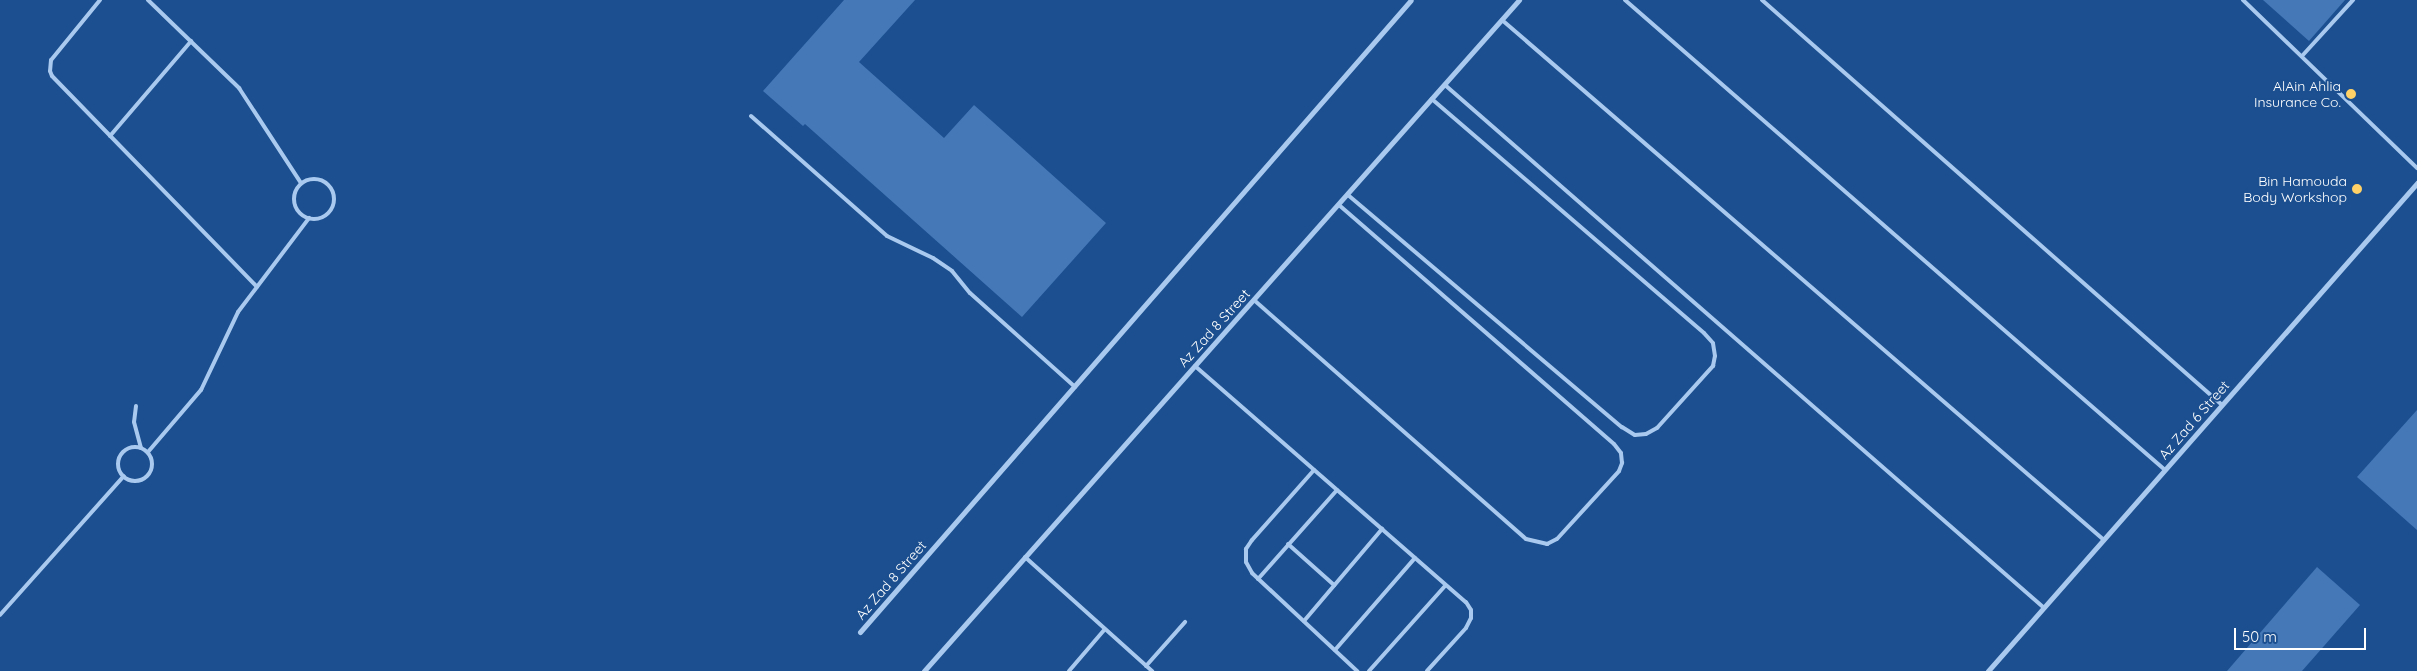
<!DOCTYPE html>
<style>
body{margin:0}
#map{position:relative;width:2417px;height:671px;overflow:hidden;background:#1b4f8f;font-family:Quicksand,sans-serif}
div>[style]{position:absolute}
.building>*{inset:0;background:#4478b7}
.service>*{height:4px;margin:-2px;padding:0 2px;transform-origin:2px;border-radius:2px;background:#a9c9ee}
.service>.ring{margin:-2px;padding:0;box-sizing:content-box;background:none;border:4px solid #a9c9ee;border-radius:50%}
.minor>*{height:5px;margin:-2.5px;padding:0 2.5px;transform-origin:2.5px;border-radius:2.5px;background:#a9c9ee}
.dots>*{width:14px;height:14px;translate:-50% -50%;box-sizing:border-box;border:2px solid #1b4f8f;border-radius:50%}
span{translate:-50% -50%;white-space:nowrap;text-align:center;line-height:1.15;-webkit-text-stroke:4px #1b4f8f;paint-order:stroke}
.poi-label{font-size:14px;color:#fff}
.right{translate:-100% -50%;text-align:right}
.street-label{font-size:14px;color:#fff}
.scale{position:absolute;left:2234px;top:628px;width:132px;height:22px;box-sizing:border-box;border:2px solid #fff;border-top:0;padding-left:6px;font-size:15px;line-height:18px;white-space:nowrap;color:#fff;-webkit-text-stroke:4px #1b4f8f;paint-order:stroke}
</style>
<div id="map">
<div class="building">
<div style="clip-path:polygon(844px 0,915px 0,859px 62px,944px 138px,974px 105px,1106px 223px,1022px 317px,805px 124px,803px 126px,763px 91px)"></div>
<div style="clip-path:polygon(2263px 0,2345px 0,2309px 41px)"></div>
<div style="clip-path:polygon(2417px 410px,2417px 530px,2357px 477px)"></div>
<div style="clip-path:polygon(2317px 567px,2360px 605px,2302px 671px,2227px 671px)"></div>
</div>
<div class="service">
<div style="left:100px;top:0;width:77px;rotate:129.2deg"></div>
<div style="left:51px;top:60px;width:11px;rotate:95deg"></div>
<div style="left:50px;top:71px;width:5px;rotate:68deg"></div>
<div style="left:52px;top:76px;width:294px;rotate:45.8deg"></div>
<div style="left:148px;top:0;width:127px;rotate:44deg"></div>
<div style="left:239px;top:88px;width:113px;rotate:56.9deg"></div>
<div style="left:1625px;top:0;width:716px;rotate:41.04deg"></div>
<div style="left:1762px;top:0;width:613px;rotate:41.36deg"></div>
<div style="left:2243px;top:0;width:242px;rotate:44deg"></div>
<div style="left:1502px;top:20px;width:795px;rotate:40.82deg"></div>
<div style="left:2302px;top:56px;width:76px;rotate:-47.7deg"></div>
<div style="left:1445px;top:85px;width:795px;rotate:41.12deg"></div>
<div style="left:751px;top:116px;width:181px;rotate:41.4deg"></div>
<div style="left:887px;top:236px;width:51px;rotate:25.6deg"></div>
<div style="left:933px;top:258px;width:23px;rotate:34deg"></div>
<div style="left:952px;top:271px;width:28px;rotate:51deg"></div>
<div style="left:970px;top:293px;width:141px;rotate:41.8deg"></div>
<div style="left:110px;top:136px;width:125px;rotate:-49.5deg"></div>
<div class="ring" style="left:294px;top:179px;width:36px;height:36px"></div>
<div style="left:1348px;top:195px;width:359px;rotate:40.3deg"></div>
<div style="left:1622px;top:427px;width:15px;rotate:32deg"></div>
<div style="left:1635px;top:435px;width:11px;rotate:-5deg"></div>
<div style="left:1646px;top:434px;width:13px;rotate:-29deg"></div>
<div style="left:1657px;top:428px;width:84px;rotate:-47.9deg"></div>
<div style="left:1713px;top:366px;width:10px;rotate:-79deg"></div>
<div style="left:1715px;top:356px;width:13px;rotate:-99deg"></div>
<div style="left:1713px;top:343px;width:13px;rotate:-132deg"></div>
<div style="left:1704px;top:333px;width:359px;rotate:-139.3deg"></div>
<div style="left:1254px;top:300px;width:362px;rotate:41.3deg"></div>
<div style="left:1526px;top:539px;width:22px;rotate:13deg"></div>
<div style="left:1547px;top:544px;width:11px;rotate:-27deg"></div>
<div style="left:1557px;top:539px;width:92px;rotate:-47.6deg"></div>
<div style="left:1619px;top:471px;width:9px;rotate:-69deg"></div>
<div style="left:1622px;top:463px;width:10px;rotate:-96deg"></div>
<div style="left:1621px;top:453px;width:11px;rotate:-128deg"></div>
<div style="left:1614px;top:444px;width:364px;rotate:-139deg"></div>
<div style="left:1195px;top:366px;width:359px;rotate:41.1deg"></div>
<div style="left:1466px;top:602px;width:9px;rotate:58deg"></div>
<div style="left:1471px;top:610px;width:8px;rotate:90deg"></div>
<div style="left:1471px;top:618px;width:11px;rotate:117deg"></div>
<div style="left:1466px;top:628px;width:58px;rotate:132.2deg"></div>
<div style="left:136px;top:406px;width:16px;rotate:97deg"></div>
<div style="left:134px;top:422px;width:27px;rotate:75deg"></div>
<div class="ring" style="left:118px;top:447px;width:30px;height:30px"></div>
<div style="left:148px;top:452px;width:82px;rotate:-49.5deg"></div>
<div style="left:201px;top:390px;width:86px;rotate:-64.6deg"></div>
<div style="left:238px;top:312px;width:118px;rotate:-52.9deg"></div>
<div style="left:1314px;top:470px;width:94px;rotate:131.5deg"></div>
<div style="left:1252px;top:540px;width:11px;rotate:124deg"></div>
<div style="left:1246px;top:549px;width:13px;rotate:90deg"></div>
<div style="left:1246px;top:562px;width:13px;rotate:61deg"></div>
<div style="left:1252px;top:573px;width:144px;rotate:43deg"></div>
<div style="left:1288px;top:544px;width:62px;rotate:41.7deg"></div>
<div style="left:1025px;top:557px;width:171px;rotate:41.9deg"></div>
<div style="left:1258px;top:579px;width:119px;rotate:-48.4deg"></div>
<div style="left:0;top:615px;width:186px;rotate:-48.3deg"></div>
<div style="left:1304px;top:621px;width:121px;rotate:-49.7deg"></div>
<div style="left:1335px;top:650px;width:122px;rotate:-49deg"></div>
<div style="left:1146px;top:666px;width:59px;rotate:-48.4deg"></div>
<div style="left:1069px;top:671px;width:55px;rotate:-49.4deg"></div>
<div style="left:1369px;top:671px;width:115px;rotate:-48.2deg"></div>
</div>
<div class="minor">
<div style="left:860px;top:632px;width:838px;rotate:-48.92deg"></div>
<div style="left:924px;top:671px;width:897px;rotate:-48.44deg"></div>
<div style="left:1988px;top:671px;width:650px;rotate:-48.68deg"></div>
</div>
<div class="dots">
<div style="left:2351px;top:94px;background:#ffd166"></div>
<div style="left:2357px;top:189px;background:#ffd166"></div>
</div>
<div class="poi-label">
<span class="right" style="left:2341px;top:94px">AlAin Ahlia<br>Insurance Co.</span>
<span class="right" style="left:2347px;top:189px">Bin Hamouda<br>Body Workshop</span>
</div>
<div class="street-label">
<span style="left:1214px;top:328px;rotate:-48deg">Az Zad 8 Street</span>
<span style="left:2194px;top:420px;rotate:-49deg">Az Zad 6 Street</span>
<span style="left:891px;top:580px;rotate:-49deg">Az Zad 8 Street</span>
</div>
<div class="scale">50 m</div>
</div>
